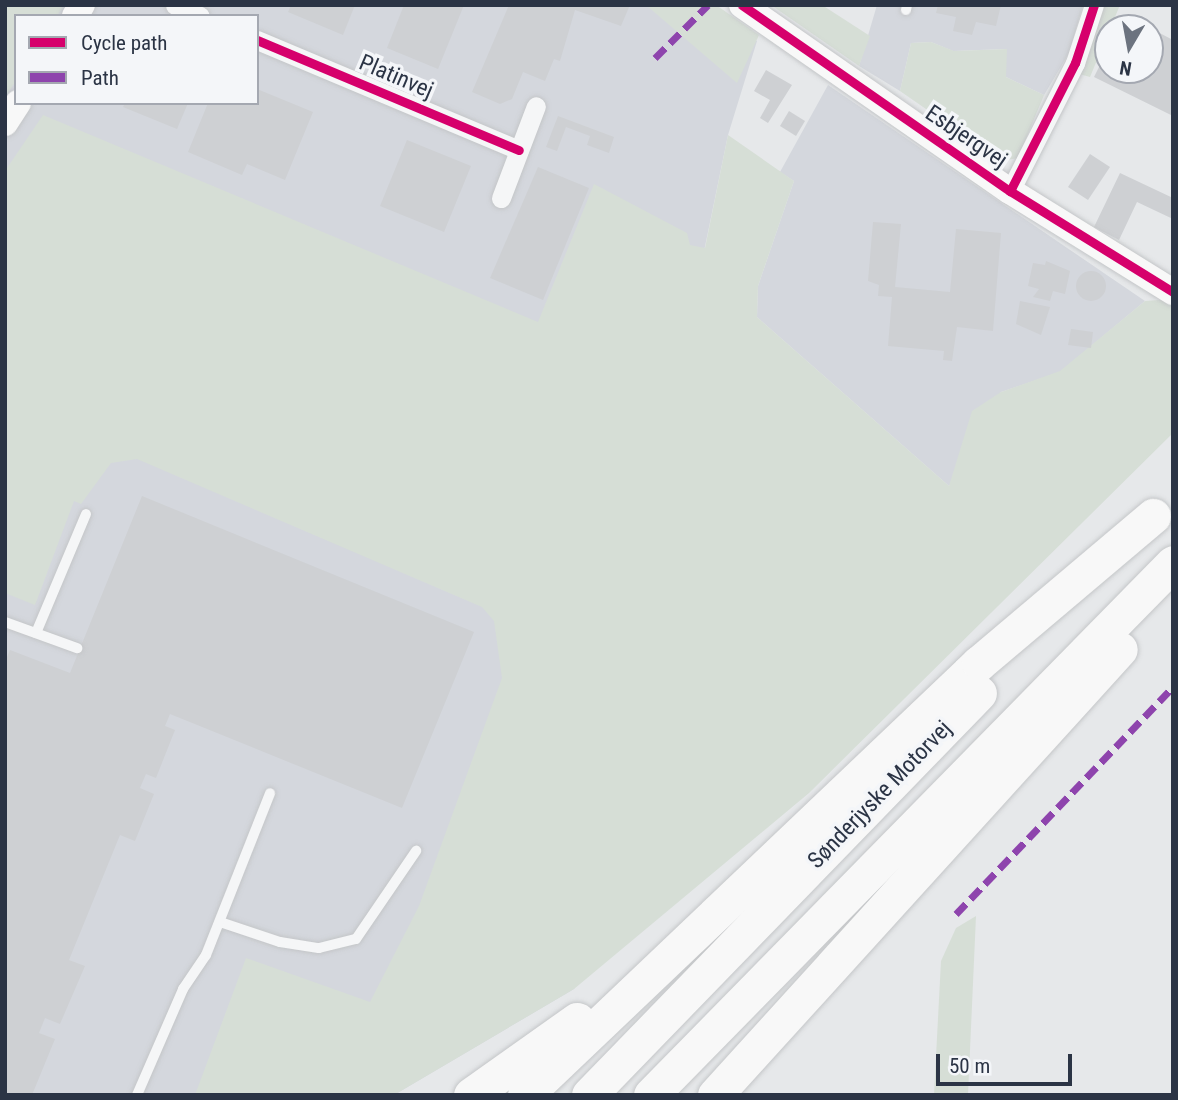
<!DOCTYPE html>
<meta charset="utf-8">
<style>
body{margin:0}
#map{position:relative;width:1178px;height:1100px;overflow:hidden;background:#e6e8ea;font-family:"Roboto Condensed",sans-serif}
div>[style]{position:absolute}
.built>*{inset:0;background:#d4d7dd}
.green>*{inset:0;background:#d6ded6}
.building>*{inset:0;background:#ced0d3}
.round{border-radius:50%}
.roads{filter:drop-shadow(0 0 2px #c4c6c8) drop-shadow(0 0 2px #c4c6c8)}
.lane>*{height:10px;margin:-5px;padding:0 5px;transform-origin:5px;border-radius:5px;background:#f5f6f7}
.street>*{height:19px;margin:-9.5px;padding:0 9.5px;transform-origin:9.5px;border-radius:9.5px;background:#f5f6f7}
.secondary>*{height:26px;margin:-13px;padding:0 13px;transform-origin:13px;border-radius:13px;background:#f8f8f8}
.highway>*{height:35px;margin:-17.5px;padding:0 17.5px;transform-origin:17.5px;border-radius:17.5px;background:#f8f8f8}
.quiet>*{height:7px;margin-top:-3.5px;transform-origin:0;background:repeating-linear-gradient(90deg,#8e44ad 0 14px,transparent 0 21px)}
.cycleway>*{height:9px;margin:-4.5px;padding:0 4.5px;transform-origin:4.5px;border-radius:4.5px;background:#d6006c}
span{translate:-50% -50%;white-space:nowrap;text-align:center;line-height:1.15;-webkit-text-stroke:7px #f4f6f9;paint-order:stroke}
.street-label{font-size:23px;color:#2b3445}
.frame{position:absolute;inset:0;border:7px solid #2b3445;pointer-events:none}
.legend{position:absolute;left:14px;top:14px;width:245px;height:91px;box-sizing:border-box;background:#f4f6f9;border:2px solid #a4a8b1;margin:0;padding:9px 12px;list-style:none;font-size:21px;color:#2b3445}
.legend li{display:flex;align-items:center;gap:14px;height:35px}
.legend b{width:35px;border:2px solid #a4a8b1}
.north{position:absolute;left:1094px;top:14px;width:70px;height:70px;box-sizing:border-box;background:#f4f6f9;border:2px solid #a4a8b1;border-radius:50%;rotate:190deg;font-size:19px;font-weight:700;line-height:28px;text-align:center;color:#2b3445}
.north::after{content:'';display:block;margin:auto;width:24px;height:32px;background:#6c737f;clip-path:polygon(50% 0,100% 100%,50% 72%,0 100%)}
.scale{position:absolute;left:936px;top:1054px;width:136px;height:32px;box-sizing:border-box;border:4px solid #2b3445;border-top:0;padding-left:9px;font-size:21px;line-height:24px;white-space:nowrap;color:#2b3445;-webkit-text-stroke:5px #f4f6f9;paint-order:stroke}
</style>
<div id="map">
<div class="built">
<div style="clip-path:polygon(evenodd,5px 5px,708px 5px,757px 41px,728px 135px,681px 363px,791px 484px,574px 989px,394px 1095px,5px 1095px,5px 5px,16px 16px,257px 16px,257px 103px,16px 103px,16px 16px)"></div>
<div style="clip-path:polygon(877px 5px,1083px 5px,1069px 53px,1044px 95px,1006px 77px,1006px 49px,953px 51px,931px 42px,911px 43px,900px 91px,859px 66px)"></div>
<div style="clip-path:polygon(828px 85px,1145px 301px,1060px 372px,1001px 392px,949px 486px,757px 317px,758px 286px,794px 181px,780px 172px)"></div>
</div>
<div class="green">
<div style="clip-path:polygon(5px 5px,64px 5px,57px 16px,16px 16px,16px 81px,5px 97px)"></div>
<div style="clip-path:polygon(646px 5px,716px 5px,759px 35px,737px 83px)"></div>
<div style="clip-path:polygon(771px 5px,822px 5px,870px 36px,859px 66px)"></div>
<div style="clip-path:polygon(1101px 5px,1120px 5px,1090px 77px,1079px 74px)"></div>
<div style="clip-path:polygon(931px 42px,954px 51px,1007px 49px,1006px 77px,1044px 95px,1018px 158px,1001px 161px,900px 91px,911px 43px)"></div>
<div style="clip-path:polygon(43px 115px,538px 322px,594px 184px,687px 233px,690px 245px,705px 248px,728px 135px,794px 181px,758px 286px,757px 317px,949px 486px,972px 411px,1001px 392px,1060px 371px,1145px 301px,1173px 299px,1173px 433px,809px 793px,574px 989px,394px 1095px,195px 1095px,246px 958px,370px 1002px,419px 906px,502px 678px,494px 621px,482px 607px,137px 459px,111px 463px,81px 504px,74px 501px,35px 605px,5px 593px,5px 171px)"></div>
<div style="clip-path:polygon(976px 916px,968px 1095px,934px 1095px,941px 961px,956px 928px)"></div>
</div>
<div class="building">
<div style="clip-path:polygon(291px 5px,355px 5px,343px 35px,288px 12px)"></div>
<div style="clip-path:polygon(404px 5px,464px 5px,438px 69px,387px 48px)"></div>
<div style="clip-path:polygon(509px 5px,630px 5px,621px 26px,575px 10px,560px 61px,554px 59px,545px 81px,523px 72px,512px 99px,500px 104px,472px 92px)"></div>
<div style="clip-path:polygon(938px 5px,1001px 5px,996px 26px,976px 22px,972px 35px,953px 31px,956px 17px,936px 13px)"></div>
<div style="clip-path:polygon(1125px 16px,1149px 28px,1119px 28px)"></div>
<div style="clip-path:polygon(1150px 28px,1173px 40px,1173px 116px,1094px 77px,1108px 49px,1108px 70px,1150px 70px)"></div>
<div style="clip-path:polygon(766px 70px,792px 85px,768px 123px,760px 118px,770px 100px,754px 91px)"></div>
<div style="clip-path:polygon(257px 89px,313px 112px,285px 180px,247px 164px,242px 175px,188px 152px,208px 103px,257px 103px)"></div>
<div style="clip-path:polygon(125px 103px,188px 103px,177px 129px,123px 107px)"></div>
<div style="clip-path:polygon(789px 111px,805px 121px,796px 136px,780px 126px)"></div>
<div style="clip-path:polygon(558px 116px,614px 137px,609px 153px,587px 145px,590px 136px,566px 127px,557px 151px,546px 147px)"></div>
<div style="clip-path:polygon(407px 140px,471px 166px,444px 232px,380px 206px)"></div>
<div style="clip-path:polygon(1090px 154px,1110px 167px,1088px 200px,1068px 187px)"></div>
<div style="clip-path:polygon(538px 167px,589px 188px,543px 300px,490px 278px)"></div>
<div style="clip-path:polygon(1120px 173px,1173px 198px,1173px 219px,1137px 202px,1119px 240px,1094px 227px)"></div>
<div style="clip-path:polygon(873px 222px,901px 224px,895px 287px,950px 292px,956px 229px,1001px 233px,993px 331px,957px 327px,952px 361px,943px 360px,944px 351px,888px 346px,892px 297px,878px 296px,879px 285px,868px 281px)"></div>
<div style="clip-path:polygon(1046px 261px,1070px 271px,1065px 294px,1053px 291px,1050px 301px,1033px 297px,1039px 289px,1028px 286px,1033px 263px,1045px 265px)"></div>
<div class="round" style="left:1076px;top:271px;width:30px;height:30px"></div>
<div style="clip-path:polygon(1020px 301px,1050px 307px,1041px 335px,1016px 324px)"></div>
<div style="clip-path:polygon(1071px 329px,1093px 332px,1091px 348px,1068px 345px)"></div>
<div style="clip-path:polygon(142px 496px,474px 632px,402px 808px,170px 714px,165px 726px,175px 730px,156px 778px,146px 774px,140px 788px,154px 794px,135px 841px,120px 835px,69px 960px,85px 966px,60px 1024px,45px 1018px,39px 1033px,55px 1039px,32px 1095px,5px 1095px,5px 662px,10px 650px,70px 673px)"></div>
</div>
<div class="roads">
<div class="lane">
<div style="left:906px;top:10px;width:5px;rotate:-79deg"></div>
<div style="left:5px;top:622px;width:77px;rotate:19.9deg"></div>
<div style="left:36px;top:633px;width:129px;rotate:-67.2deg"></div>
<div style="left:220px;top:922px;width:63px;rotate:18.4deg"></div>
<div style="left:280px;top:942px;width:39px;rotate:9deg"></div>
<div style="left:319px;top:948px;width:38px;rotate:-14deg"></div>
<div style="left:356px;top:939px;width:107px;rotate:-55.7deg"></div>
<div style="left:137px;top:1095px;width:116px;rotate:-66.5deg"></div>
<div style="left:183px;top:989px;width:41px;rotate:-55.9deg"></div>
<div style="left:206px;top:955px;width:174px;rotate:-68.4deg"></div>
</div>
<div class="street">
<div style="left:175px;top:5px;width:27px;rotate:24deg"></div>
<div style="left:257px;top:40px;width:284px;rotate:22.8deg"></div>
<div style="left:1010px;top:191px;width:144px;rotate:-63.1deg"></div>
<div style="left:1075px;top:63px;width:61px;rotate:-71.9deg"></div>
<div style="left:501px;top:198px;width:98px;rotate:-69.2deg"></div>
</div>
<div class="secondary">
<div style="left:742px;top:5px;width:326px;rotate:34.8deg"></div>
<div style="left:1010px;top:191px;width:192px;rotate:31.8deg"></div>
<div style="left:75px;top:16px;width:13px;rotate:-58deg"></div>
<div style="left:5px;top:123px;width:24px;rotate:-57deg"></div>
</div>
<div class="highway">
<div style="left:471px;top:1095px;width:130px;rotate:-35.3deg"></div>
<div style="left:525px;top:1095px;width:627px;rotate:-43.58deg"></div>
<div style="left:979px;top:663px;width:228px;rotate:-40.2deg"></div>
<div style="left:589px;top:1095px;width:560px;rotate:-45.87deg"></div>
<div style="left:651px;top:1095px;width:745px;rotate:-45.54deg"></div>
<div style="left:715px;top:1095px;width:602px;rotate:-47.76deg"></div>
</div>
</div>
<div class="quiet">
<div style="left:655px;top:58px;width:75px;rotate:-45deg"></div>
<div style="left:956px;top:914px;width:314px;rotate:-46.3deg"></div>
</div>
<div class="cycleway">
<div style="left:742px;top:5px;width:326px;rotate:34.8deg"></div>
<div style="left:1010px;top:191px;width:192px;rotate:31.8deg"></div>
<div style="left:257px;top:40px;width:284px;rotate:22.8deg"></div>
<div style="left:1010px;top:191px;width:144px;rotate:-63.1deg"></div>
<div style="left:1075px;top:63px;width:61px;rotate:-71.9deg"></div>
</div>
<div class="street-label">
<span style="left:396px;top:77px;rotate:23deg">Platinvej</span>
<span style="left:966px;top:137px;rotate:34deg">Esbjergvej</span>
<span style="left:880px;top:795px;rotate:-46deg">Sønderjyske Motorvej</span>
</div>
<div class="frame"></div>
<ul class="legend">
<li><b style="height:9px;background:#d6006c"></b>Cycle path</li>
<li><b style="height:9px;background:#8e44ad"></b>Path</li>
</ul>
<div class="north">N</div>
<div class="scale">50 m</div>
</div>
